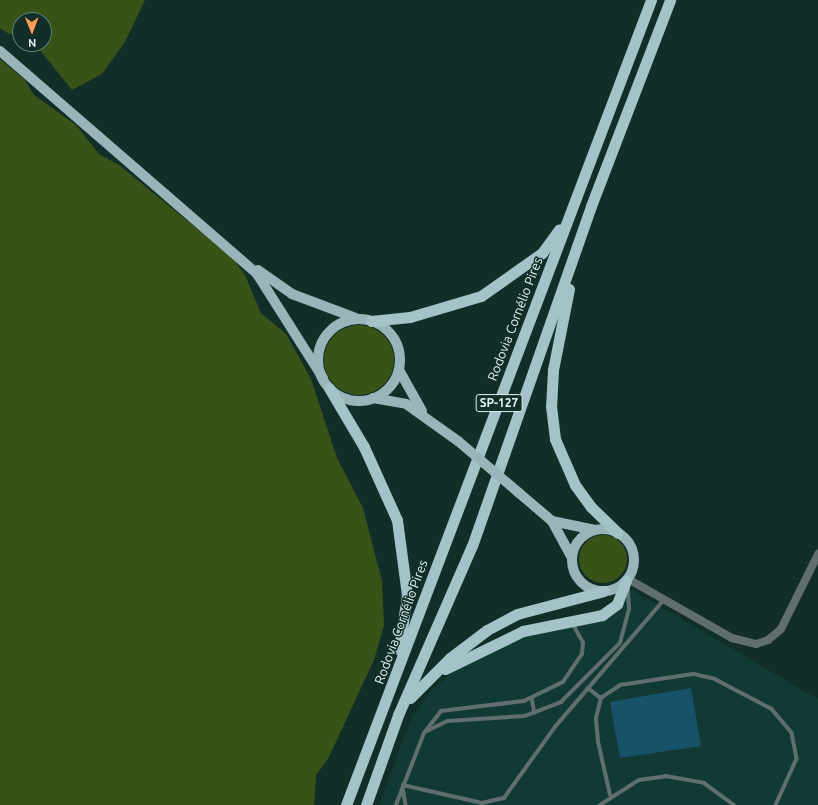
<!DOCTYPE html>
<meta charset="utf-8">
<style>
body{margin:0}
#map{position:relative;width:818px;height:805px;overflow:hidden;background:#112e29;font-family:Ubuntu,sans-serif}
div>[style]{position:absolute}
.built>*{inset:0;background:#123a34}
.green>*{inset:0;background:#375317}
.round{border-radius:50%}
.water>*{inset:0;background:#18516a}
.service>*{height:3.5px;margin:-1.75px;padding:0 1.75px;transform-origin:1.75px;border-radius:1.75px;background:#616e70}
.tertiary>*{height:8px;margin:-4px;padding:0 4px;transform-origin:4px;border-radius:4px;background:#616e70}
.primary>*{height:10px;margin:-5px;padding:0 5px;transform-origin:5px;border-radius:5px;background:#99b5b9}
.primary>.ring{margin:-5px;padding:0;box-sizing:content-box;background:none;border:10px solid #99b5b9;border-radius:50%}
.trunk>*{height:11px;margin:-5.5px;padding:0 5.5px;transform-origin:5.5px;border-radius:5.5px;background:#a4c3c8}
.primary-bridge>*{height:10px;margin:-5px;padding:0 5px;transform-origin:5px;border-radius:5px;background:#99b5b9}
span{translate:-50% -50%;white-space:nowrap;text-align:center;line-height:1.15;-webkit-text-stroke:3px #112e29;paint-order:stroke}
.shield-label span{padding:1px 3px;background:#112e29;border:1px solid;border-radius:3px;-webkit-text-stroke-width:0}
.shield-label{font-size:12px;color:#e3f4f0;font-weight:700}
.street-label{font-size:13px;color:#e3f4f0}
.north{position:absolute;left:12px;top:12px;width:40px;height:40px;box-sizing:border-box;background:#112e29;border:1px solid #657d79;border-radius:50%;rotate:179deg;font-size:11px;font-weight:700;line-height:16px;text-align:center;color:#e3f4f0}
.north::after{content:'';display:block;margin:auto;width:14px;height:18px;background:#fd9d55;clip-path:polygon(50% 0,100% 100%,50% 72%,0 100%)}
</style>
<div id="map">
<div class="built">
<div style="clip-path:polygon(632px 590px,818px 699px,818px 805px,379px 805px,411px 719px,430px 692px,454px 671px,476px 656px,519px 637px,602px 622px,616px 611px)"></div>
</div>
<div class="green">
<div style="clip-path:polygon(0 0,145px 0,125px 42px,102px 74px,72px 90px,35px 44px,44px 44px,44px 20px,20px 20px,20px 34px,9px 34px,0 28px)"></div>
<div style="clip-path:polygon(0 59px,25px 80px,34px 95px,76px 125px,99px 154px,119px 165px,232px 257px,245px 275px,261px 313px,286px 334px,311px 379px,337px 458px,363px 508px,382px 581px,384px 625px,374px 660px,328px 759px,316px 775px,314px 805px,0 805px)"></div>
<div class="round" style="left:324px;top:325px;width:70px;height:70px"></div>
<div class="round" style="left:579px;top:535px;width:48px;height:48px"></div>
</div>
<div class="water">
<div style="clip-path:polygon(691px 688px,701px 746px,620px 758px,610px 702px)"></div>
</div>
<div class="service">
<div style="left:588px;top:688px;width:16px;rotate:38deg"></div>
<div style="left:532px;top:698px;width:15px;rotate:79deg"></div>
<div style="left:425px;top:732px;width:25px;rotate:-26deg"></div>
<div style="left:448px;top:721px;width:77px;rotate:-3.7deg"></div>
<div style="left:525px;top:716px;width:39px;rotate:-21deg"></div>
<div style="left:561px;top:702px;width:83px;rotate:-45deg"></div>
<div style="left:620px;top:643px;width:34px;rotate:-75deg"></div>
<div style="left:629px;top:610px;width:22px;rotate:-93deg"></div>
<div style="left:403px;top:785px;width:81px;rotate:12.8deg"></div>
<div style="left:482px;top:803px;width:23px;rotate:-13deg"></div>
<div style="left:504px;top:798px;width:87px;rotate:-54.3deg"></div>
<div style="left:555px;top:727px;width:167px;rotate:-49.4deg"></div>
<div style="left:403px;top:788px;width:17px;rotate:80deg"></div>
<div style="left:610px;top:795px;width:54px;rotate:-102.8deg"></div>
<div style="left:598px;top:742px;width:24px;rotate:-95deg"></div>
<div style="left:596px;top:718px;width:21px;rotate:-76deg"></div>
<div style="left:601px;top:698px;width:23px;rotate:-34deg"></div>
<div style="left:620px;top:685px;width:75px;rotate:-8.5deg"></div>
<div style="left:694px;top:674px;width:22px;rotate:13deg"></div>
<div style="left:715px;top:679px;width:64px;rotate:27.8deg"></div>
<div style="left:772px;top:709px;width:31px;rotate:50deg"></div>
<div style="left:792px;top:733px;width:26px;rotate:79deg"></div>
<div style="left:797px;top:759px;width:51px;rotate:114.5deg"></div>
<div style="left:396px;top:805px;width:77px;rotate:-68.7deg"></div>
<div style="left:424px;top:733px;width:28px;rotate:-52deg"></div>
<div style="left:441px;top:711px;width:84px;rotate:-6.9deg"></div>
<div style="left:524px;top:701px;width:43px;rotate:-26deg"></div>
<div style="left:563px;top:682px;width:34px;rotate:-56deg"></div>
<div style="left:582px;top:654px;width:11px;rotate:-85deg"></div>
<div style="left:583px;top:643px;width:23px;rotate:-119deg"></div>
<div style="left:600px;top:805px;width:46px;rotate:-32.7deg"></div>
<div style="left:639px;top:780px;width:27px;rotate:-8deg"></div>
<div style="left:666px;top:776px;width:39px;rotate:10deg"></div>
<div style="left:704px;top:783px;width:37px;rotate:36deg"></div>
</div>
<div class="tertiary">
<div style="left:628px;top:579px;width:120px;rotate:29.6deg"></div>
<div style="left:732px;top:638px;width:25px;rotate:14deg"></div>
<div style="left:756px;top:644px;width:13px;rotate:-18deg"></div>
<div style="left:768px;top:640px;width:17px;rotate:-40deg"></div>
<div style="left:781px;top:629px;width:84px;rotate:-63.7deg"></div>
</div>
<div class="primary">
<div style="left:0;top:51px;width:340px;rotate:40.9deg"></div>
<div style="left:257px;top:274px;width:123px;rotate:57.6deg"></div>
<div style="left:258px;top:270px;width:42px;rotate:35.2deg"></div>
<div style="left:292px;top:294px;width:68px;rotate:20.6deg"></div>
<div class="ring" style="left:318px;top:319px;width:72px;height:72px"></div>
<div style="left:399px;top:370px;width:47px;rotate:60.7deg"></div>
<div style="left:373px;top:398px;width:34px;rotate:10deg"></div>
<div style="left:406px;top:404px;width:64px;rotate:35.4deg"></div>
<div style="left:519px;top:493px;width:43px;rotate:40.3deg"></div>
<div style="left:552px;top:521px;width:42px;rotate:61.6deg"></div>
<div style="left:552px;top:521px;width:44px;rotate:11.8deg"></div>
<div class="ring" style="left:572px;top:529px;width:52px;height:52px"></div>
</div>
<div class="trunk">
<div style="left:569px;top:289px;width:83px;rotate:101.2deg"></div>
<div style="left:553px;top:370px;width:36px;rotate:93deg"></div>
<div style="left:551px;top:406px;width:33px;rotate:83deg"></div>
<div style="left:555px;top:439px;width:50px;rotate:66.5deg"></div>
<div style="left:575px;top:485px;width:27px;rotate:54deg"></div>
<div style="left:591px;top:507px;width:37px;rotate:44deg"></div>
<div style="left:371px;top:321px;width:39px;rotate:-6deg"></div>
<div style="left:410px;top:317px;width:74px;rotate:-16.5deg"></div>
<div style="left:481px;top:296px;width:75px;rotate:-35.2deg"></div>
<div style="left:542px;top:253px;width:29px;rotate:-54deg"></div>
<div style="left:329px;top:388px;width:69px;rotate:59.3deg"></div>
<div style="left:364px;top:447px;width:80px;rotate:65.7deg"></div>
<div style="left:397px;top:520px;width:76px;rotate:82.4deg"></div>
<div style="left:407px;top:595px;width:55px;rotate:98.4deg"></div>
<div style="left:445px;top:669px;width:87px;rotate:-26deg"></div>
<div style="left:523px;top:631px;width:81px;rotate:-11.4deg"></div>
<div style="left:602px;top:615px;width:19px;rotate:-36deg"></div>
<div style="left:617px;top:604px;width:25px;rotate:-69deg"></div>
<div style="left:410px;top:698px;width:57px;rotate:-45deg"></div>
<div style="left:450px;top:658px;width:46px;rotate:-37.1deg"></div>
<div style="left:487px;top:630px;width:34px;rotate:-28deg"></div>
<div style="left:517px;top:614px;width:90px;rotate:-14.8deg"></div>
<div style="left:346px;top:805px;width:861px;rotate:-69.25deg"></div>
<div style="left:366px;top:805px;width:96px;rotate:-70.4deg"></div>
<div style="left:398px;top:715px;width:184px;rotate:-66.4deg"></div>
<div style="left:472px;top:546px;width:360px;rotate:-70.7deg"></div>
<div style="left:591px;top:206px;width:221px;rotate:-69deg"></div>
</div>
<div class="primary-bridge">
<div style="left:458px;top:441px;width:80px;rotate:40.4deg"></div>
</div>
<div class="shield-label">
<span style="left:499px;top:403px">SP-127</span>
</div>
<div class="street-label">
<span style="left:515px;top:319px;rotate:-69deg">Rodovia Cornélio Pires</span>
<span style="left:401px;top:622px;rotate:-70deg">Rodovia Cornélio Pires</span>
</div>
<div class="north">N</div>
</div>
